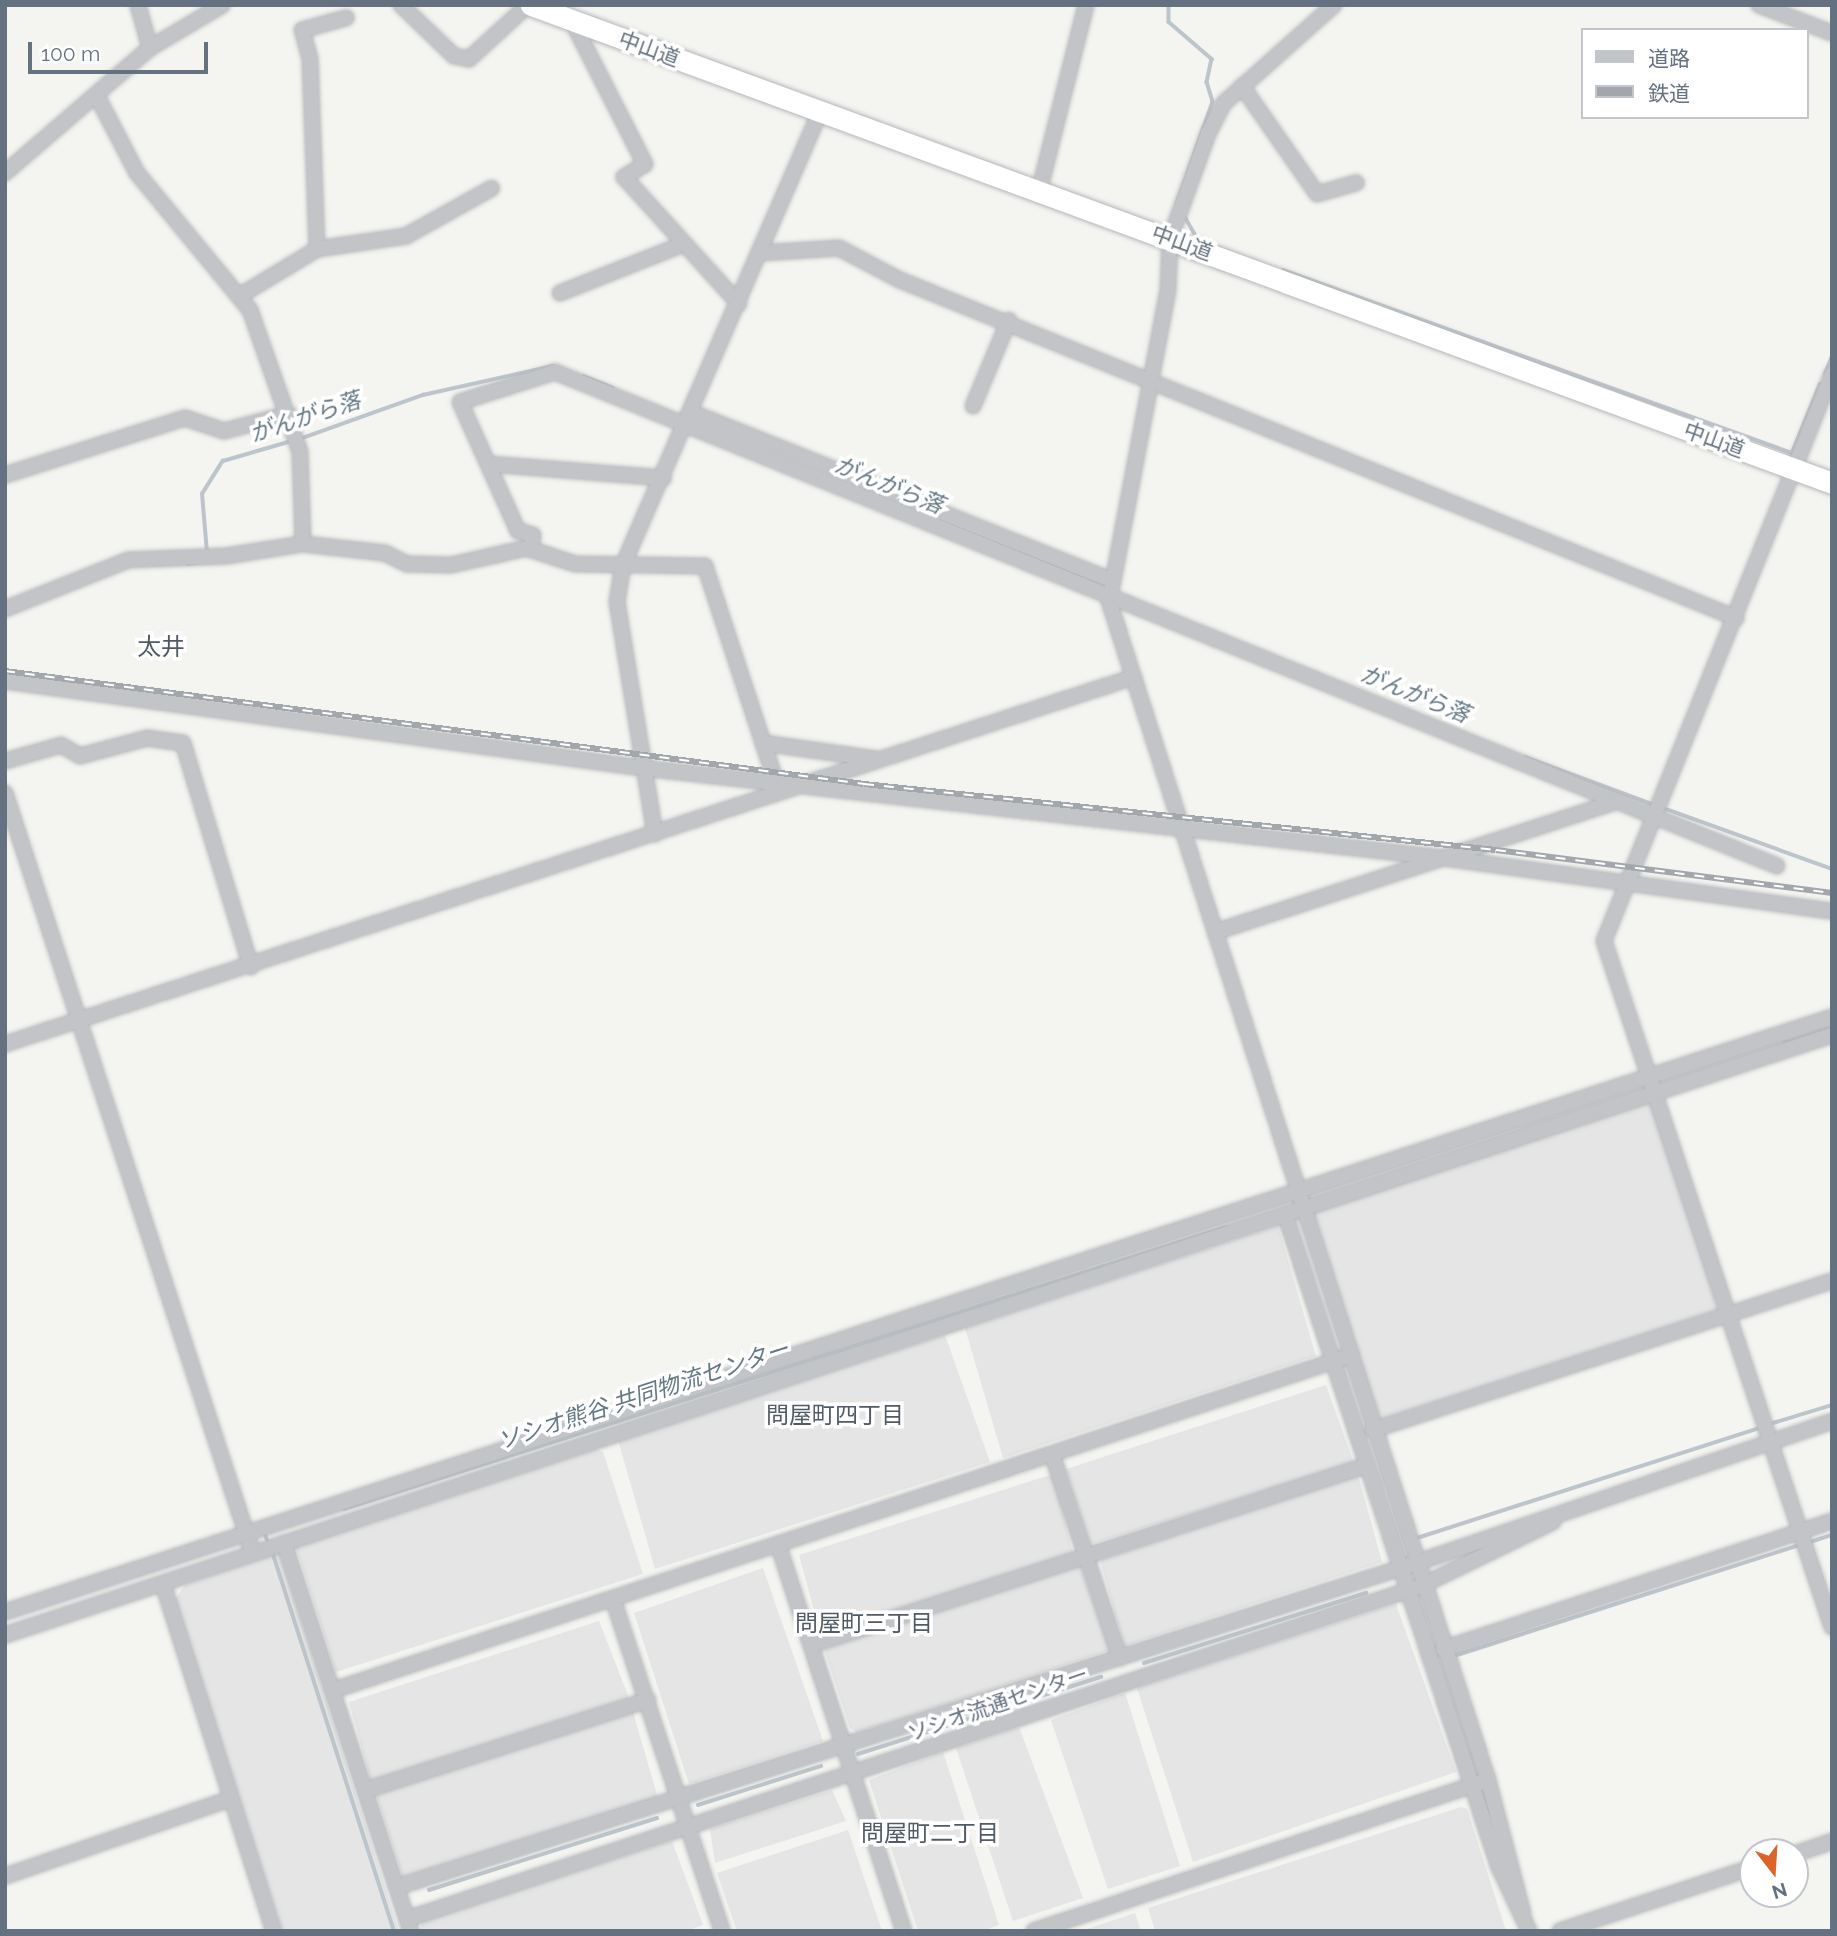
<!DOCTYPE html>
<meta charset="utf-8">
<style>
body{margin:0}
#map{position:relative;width:1837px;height:1936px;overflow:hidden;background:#f4f4f0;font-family:Raleway,"Noto Sans JP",sans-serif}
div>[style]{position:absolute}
.built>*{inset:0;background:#e4e5e4}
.stream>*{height:3.5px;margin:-1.75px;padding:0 1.75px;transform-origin:1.75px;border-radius:1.75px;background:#bcc5cb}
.roads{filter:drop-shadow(0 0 2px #b4b7ba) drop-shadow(0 0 2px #b4b7ba)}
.minor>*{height:14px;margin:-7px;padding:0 7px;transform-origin:7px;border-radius:7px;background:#c2c4c8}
.highway>*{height:21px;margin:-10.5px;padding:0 10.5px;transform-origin:10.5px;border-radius:10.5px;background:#fff}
.rail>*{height:6px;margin-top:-3px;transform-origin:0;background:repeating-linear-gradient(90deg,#fff 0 10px,#a2a7ac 0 20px);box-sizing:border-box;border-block:2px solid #a2a7ac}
span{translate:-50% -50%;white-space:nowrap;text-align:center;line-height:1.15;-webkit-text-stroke:7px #fff;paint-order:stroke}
.street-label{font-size:21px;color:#647180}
.water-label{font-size:23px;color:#647985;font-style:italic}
.neighbourhood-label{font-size:23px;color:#515b66}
.quarter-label{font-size:24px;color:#515b66}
.frame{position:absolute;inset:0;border:7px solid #647180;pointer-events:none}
.legend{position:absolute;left:1581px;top:28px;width:228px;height:91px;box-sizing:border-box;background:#fff;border:2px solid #c1c6cc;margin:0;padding:9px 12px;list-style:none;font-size:21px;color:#647180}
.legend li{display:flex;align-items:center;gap:14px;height:35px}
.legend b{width:35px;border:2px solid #c1c6cc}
.north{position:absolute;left:1739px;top:1838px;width:70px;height:70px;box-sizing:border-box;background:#fff;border:2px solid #c1c6cc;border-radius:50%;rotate:163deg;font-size:19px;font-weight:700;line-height:28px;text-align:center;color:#647180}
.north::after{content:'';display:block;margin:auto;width:24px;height:32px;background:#dd6327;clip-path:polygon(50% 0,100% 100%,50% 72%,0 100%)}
.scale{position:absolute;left:28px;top:42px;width:180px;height:32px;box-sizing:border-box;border:4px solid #647180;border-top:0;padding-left:9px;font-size:21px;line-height:24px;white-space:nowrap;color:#647180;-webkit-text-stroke:5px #fff;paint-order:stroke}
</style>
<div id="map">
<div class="built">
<div style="clip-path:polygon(1653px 1099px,1718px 1310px,1379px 1420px,1311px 1210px)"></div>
<div style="clip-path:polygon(1278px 1226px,1316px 1356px,1003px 1458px,965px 1328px)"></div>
<div style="clip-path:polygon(945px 1335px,990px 1462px,655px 1569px,618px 1440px)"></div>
<div style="clip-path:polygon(1326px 1385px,1354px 1463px,1090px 1544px,1066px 1469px)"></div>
<div style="clip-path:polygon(596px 1449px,603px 1452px,643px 1574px,336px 1672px,296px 1547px)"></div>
<div style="clip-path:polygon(1053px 1474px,1073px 1554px,821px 1636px,799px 1555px)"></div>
<div style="clip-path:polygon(1358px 1475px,1382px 1562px,1124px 1646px,1100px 1560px)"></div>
<div style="clip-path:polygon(279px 1552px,399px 1931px,282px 1931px,175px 1599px,185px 1585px)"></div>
<div style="clip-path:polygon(1080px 1565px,1110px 1650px,857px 1732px,850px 1728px,824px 1649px)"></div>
<div style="clip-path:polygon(763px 1568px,823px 1741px,689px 1784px,634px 1613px)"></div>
<div style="clip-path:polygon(1396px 1604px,1456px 1772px,1193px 1862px,1137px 1688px)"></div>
<div style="clip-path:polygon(599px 1621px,629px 1698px,371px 1781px,349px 1702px)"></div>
<div style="clip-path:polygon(1125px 1693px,1180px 1866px,1108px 1889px,1051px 1720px)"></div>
<div style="clip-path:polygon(633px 1712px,658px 1798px,403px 1877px,376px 1794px)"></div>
<div style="clip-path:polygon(1019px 1727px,1083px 1898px,1013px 1921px,956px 1748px)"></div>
<div style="clip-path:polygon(943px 1752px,999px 1925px,982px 1931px,918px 1931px,869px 1780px)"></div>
<div style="clip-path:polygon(832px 1790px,846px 1821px,715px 1863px,710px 1829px)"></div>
<div style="clip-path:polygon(1461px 1807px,1467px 1809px,1506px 1931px,1155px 1931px,1148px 1908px)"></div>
<div style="clip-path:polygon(848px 1830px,882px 1931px,737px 1931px,717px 1873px)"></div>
<div style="clip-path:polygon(672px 1841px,703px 1925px,686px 1931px,420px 1931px,422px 1921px)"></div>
<div style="clip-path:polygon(1135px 1913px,1141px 1931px,1081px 1931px)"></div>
</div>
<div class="stream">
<div style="left:1169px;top:5px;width:17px;rotate:90deg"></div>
<div style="left:1169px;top:22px;width:57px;rotate:40.7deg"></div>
<div style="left:1212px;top:59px;width:24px;rotate:102deg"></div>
<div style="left:1207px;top:82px;width:21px;rotate:73deg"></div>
<div style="left:1213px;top:102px;width:106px;rotate:109.3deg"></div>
<div style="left:1184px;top:215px;width:30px;rotate:60deg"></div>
<div style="left:1283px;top:270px;width:541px;rotate:19.77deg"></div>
<div style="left:1792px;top:453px;width:74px;rotate:-67.9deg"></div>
<div style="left:1825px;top:374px;width:19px;rotate:-69deg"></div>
<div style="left:584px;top:376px;width:31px;rotate:22deg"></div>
<div style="left:300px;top:439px;width:131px;rotate:-19.7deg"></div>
<div style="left:423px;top:395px;width:133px;rotate:-12.6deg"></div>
<div style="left:207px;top:553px;width:59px;rotate:-94.8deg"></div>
<div style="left:202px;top:494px;width:39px;rotate:-58deg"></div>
<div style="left:223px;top:461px;width:72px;rotate:-16.2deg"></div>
<div style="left:188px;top:564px;width:17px;rotate:-10deg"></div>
<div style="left:1525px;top:757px;width:139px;rotate:20.3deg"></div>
<div style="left:1663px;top:808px;width:180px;rotate:19.8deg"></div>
<div style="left:1784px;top:1043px;width:50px;rotate:-17.4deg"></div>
<div style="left:1770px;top:1424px;width:65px;rotate:-17deg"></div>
<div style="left:344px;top:1509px;width:926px;rotate:-17.73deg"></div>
<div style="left:265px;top:1534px;width:13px;rotate:67deg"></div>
<div style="left:1414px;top:1539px;width:367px;rotate:-17.8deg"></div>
<div style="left:1807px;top:1543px;width:26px;rotate:-18deg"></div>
<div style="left:273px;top:1553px;width:397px;rotate:72.2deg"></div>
<div style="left:1454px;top:1656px;width:363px;rotate:-17.8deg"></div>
<div style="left:1144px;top:1663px;width:233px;rotate:-17.5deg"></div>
<div style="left:858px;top:1754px;width:255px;rotate:-17.6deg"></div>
<div style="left:698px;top:1805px;width:129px;rotate:-17.6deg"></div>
<div style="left:429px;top:1890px;width:239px;rotate:-17.5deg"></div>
</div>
<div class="roads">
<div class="minor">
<div style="left:138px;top:5px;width:45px;rotate:74.4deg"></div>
<div style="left:401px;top:5px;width:74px;rotate:43.9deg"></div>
<div style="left:454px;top:56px;width:15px;rotate:11deg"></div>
<div style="left:469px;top:59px;width:80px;rotate:-42.5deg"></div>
<div style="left:1759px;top:5px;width:78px;rotate:21deg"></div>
<div style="left:572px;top:21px;width:161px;rotate:63deg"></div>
<div style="left:645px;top:164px;width:25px;rotate:148deg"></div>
<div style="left:624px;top:177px;width:171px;rotate:47.8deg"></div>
<div style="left:1242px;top:86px;width:131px;rotate:55.2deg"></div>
<div style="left:1317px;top:194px;width:41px;rotate:-15.8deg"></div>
<div style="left:98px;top:98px;width:85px;rotate:62.5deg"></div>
<div style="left:137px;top:173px;width:178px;rotate:50.5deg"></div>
<div style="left:250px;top:310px;width:151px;rotate:70.6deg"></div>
<div style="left:300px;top:452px;width:92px;rotate:88.1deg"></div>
<div style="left:5px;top:173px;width:191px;rotate:-40.8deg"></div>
<div style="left:150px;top:48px;width:84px;rotate:-30.8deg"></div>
<div style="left:1039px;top:192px;width:193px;rotate:-75.9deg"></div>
<div style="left:317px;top:249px;width:190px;rotate:-92.1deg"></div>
<div style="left:310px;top:59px;width:30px;rotate:-105deg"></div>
<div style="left:302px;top:30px;width:46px;rotate:-15.3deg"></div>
<div style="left:760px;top:253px;width:79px;rotate:-3.6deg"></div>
<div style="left:839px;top:248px;width:69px;rotate:27.7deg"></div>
<div style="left:900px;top:280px;width:902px;rotate:22.01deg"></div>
<div style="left:560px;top:293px;width:133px;rotate:-21.6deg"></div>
<div style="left:241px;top:295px;width:89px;rotate:-31.2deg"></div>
<div style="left:317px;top:249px;width:90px;rotate:-8.3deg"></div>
<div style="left:406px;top:236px;width:98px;rotate:-29.2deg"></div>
<div style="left:1832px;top:374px;width:611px;rotate:111.91deg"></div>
<div style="left:1604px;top:941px;width:723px;rotate:71.62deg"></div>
<div style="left:973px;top:406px;width:93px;rotate:-67.3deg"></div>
<div style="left:693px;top:413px;width:452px;rotate:21.8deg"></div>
<div style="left:1113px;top:581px;width:20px;rotate:101deg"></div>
<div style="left:1109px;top:601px;width:1238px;rotate:72.18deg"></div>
<div style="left:1488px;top:1780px;width:138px;rotate:75.3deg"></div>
<div style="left:489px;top:464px;width:175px;rotate:4.6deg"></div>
<div style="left:5px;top:475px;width:189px;rotate:-17.6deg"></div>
<div style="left:185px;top:418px;width:41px;rotate:18.4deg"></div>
<div style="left:224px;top:431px;width:67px;rotate:-14.7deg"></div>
<div style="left:531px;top:550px;width:15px;rotate:-82deg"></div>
<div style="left:533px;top:535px;width:16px;rotate:-165deg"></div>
<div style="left:518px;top:531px;width:141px;rotate:-114.2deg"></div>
<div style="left:460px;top:402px;width:100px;rotate:-17.5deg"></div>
<div style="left:555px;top:372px;width:1318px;rotate:22.01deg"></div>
<div style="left:1113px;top:581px;width:297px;rotate:-79.3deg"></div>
<div style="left:1168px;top:289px;width:50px;rotate:-87.7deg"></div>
<div style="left:1170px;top:239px;width:112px;rotate:-70.1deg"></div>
<div style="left:1208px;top:134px;width:35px;rotate:-63deg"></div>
<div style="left:1224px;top:103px;width:147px;rotate:-41.7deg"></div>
<div style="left:5px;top:609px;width:132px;rotate:-21.7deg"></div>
<div style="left:128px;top:560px;width:98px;rotate:-2.3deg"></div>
<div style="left:226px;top:556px;width:78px;rotate:-8.9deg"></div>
<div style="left:303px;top:544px;width:82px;rotate:6.3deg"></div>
<div style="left:385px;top:553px;width:25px;rotate:27deg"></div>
<div style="left:407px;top:564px;width:44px;rotate:1.3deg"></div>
<div style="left:451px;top:565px;width:78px;rotate:-12.6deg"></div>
<div style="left:527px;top:548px;width:51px;rotate:18.4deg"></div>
<div style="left:575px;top:564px;width:130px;rotate:0.9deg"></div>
<div style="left:705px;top:566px;width:234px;rotate:71.8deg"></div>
<div style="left:5px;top:681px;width:644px;rotate:7.77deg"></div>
<div style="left:643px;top:768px;width:806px;rotate:6.41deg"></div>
<div style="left:1444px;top:858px;width:392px;rotate:7.8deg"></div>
<div style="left:763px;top:743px;width:114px;rotate:8.1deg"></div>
<div style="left:5px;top:761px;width:58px;rotate:-15.9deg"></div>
<div style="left:61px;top:745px;width:22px;rotate:30deg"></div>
<div style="left:80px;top:756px;width:69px;rotate:-15deg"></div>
<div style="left:147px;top:738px;width:36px;rotate:8deg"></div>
<div style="left:183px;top:743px;width:234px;rotate:73.1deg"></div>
<div style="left:5px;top:793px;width:800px;rotate:71.95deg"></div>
<div style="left:655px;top:834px;width:235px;rotate:-99.3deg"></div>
<div style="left:617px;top:602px;width:37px;rotate:-81deg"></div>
<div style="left:623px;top:565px;width:494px;rotate:-66.5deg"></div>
<div style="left:1215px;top:932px;width:421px;rotate:-18deg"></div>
<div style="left:5px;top:1044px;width:1187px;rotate:-18.01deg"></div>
<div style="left:1286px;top:1217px;width:682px;rotate:71.88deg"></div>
<div style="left:1498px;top:1865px;width:73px;rotate:64.8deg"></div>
<div style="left:1373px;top:1430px;width:483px;rotate:-18deg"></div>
<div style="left:1052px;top:1454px;width:215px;rotate:71.6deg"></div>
<div style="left:284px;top:1543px;width:408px;rotate:71.9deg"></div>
<div style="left:778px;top:1544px;width:407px;rotate:72deg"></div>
<div style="left:163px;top:1584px;width:364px;rotate:72.3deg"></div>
<div style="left:613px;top:1599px;width:349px;rotate:71.8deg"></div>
<div style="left:5px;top:1612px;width:1921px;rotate:-18.04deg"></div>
<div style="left:5px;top:1635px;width:1923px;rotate:-18.18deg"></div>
<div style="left:811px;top:1645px;width:585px;rotate:-17.91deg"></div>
<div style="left:1443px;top:1649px;width:410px;rotate:-18.2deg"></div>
<div style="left:334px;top:1690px;width:1069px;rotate:-18.21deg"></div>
<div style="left:366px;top:1790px;width:296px;rotate:-17.7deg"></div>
<div style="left:1795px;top:1854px;width:39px;rotate:-19deg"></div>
<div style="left:5px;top:1876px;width:238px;rotate:-18.9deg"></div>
<div style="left:397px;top:1887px;width:1053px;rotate:-17.63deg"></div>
<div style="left:1401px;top:1568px;width:455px;rotate:-18.8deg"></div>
<div style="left:407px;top:1919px;width:1067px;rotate:-18.18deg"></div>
<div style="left:1421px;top:1586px;width:147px;rotate:-25.9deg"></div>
<div style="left:1034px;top:1931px;width:471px;rotate:-18.4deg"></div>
<div style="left:1560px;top:1931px;width:203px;rotate:-18.3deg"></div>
</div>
<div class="highway">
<div style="left:531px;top:5px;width:1386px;rotate:20.17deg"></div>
</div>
</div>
<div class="rail">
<div style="left:5px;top:671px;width:866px;rotate:7.49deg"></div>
<div style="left:864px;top:784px;width:635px;rotate:5.96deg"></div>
<div style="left:1496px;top:850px;width:339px;rotate:7.3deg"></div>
</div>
<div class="street-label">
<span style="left:649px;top:49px;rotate:20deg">中山道</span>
<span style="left:1182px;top:243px;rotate:20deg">中山道</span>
<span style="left:1714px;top:440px;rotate:20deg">中山道</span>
<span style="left:998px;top:1704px;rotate:-19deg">ソシオ流通センター</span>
</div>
<div class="water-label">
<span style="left:305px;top:417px;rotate:-18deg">がんがら落</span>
<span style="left:889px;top:485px;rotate:22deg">がんがら落</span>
<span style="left:1415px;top:694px;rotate:22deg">がんがら落</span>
<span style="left:643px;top:1395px;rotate:-18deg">ソシオ熊谷 共同物流センター</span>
</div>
<div class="neighbourhood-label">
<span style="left:835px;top:1415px">問屋町四丁目</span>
<span style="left:864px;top:1623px">問屋町三丁目</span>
<span style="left:930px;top:1833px">問屋町二丁目</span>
</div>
<div class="quarter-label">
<span style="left:161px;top:647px">太井</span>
</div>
<div class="frame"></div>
<ul class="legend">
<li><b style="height:9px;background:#c2c4c8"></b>道路</li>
<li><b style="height:9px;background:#a2a7ac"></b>鉄道</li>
</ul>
<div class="north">N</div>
<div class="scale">100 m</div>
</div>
